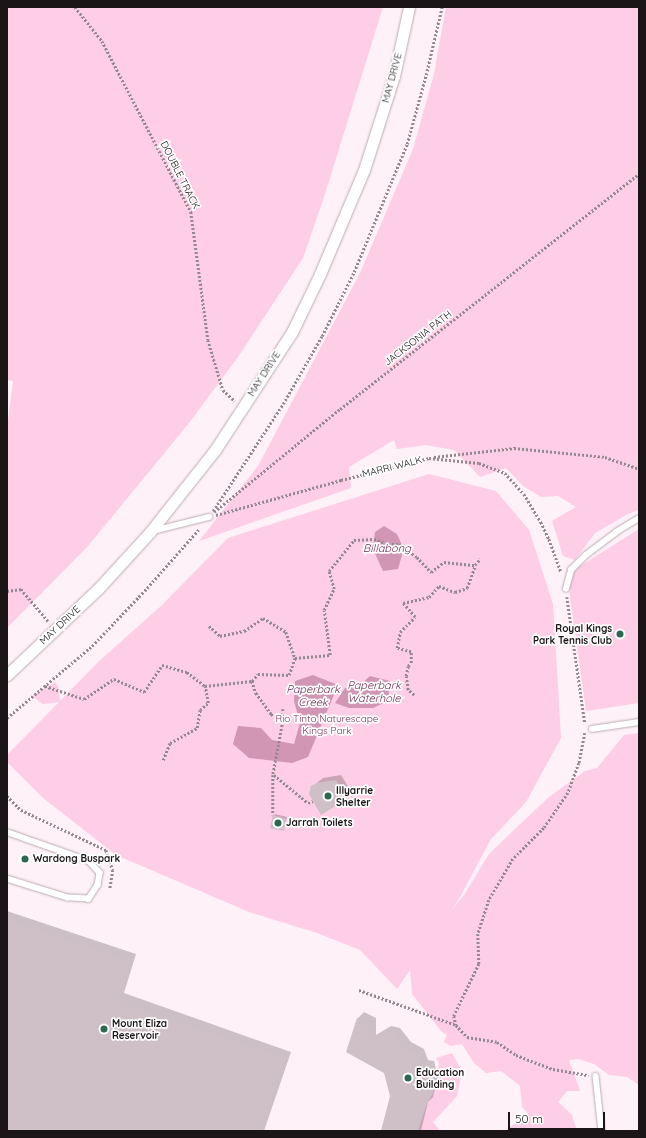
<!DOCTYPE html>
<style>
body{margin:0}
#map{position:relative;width:646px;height:1138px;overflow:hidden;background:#fff1f8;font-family:Quicksand,sans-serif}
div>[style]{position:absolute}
.green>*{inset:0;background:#fecde6}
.water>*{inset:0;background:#d096b4}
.shadow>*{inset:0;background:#0003}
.building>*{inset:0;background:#cfbfc7}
.path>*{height:2.5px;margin-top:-1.25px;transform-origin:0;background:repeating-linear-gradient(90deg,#92888d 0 2px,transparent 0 4px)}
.roads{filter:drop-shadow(0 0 1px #bbabb3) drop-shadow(0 0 1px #bbabb3)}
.lane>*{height:5.5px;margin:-2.75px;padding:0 2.75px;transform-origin:2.75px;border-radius:2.75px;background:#fff}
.street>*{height:11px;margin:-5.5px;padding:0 5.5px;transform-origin:5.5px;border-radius:5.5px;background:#fff}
.dots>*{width:11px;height:11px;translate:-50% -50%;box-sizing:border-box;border:2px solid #fff;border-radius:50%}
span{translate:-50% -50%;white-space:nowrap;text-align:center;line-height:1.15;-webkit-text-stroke:3.5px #fff;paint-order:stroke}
.street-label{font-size:10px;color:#1b1518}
.poi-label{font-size:10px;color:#1b1518;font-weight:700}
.right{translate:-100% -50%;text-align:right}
.left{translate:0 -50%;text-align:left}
.park-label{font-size:10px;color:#7a345d}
.water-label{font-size:11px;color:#712c54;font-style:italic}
.frame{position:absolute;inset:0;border:8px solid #1b1518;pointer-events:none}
.scale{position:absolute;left:508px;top:1112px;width:97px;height:18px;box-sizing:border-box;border:2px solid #1b1518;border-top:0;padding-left:5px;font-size:12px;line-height:14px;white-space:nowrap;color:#1b1518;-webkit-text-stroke:3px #fff;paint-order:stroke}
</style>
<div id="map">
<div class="green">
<div style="clip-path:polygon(7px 7px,383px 7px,325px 194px,303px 258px,238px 357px,189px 423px,88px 546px,7px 628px,7px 429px,13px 381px,7px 380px)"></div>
<div style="clip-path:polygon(446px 7px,639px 7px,639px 510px,628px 514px,595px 533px,575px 560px,563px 556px,552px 521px,576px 507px,558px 496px,541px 497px,523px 486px,506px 468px,480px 477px,454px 450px,426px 445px,397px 449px,394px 440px,349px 467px,351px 488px,199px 541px,258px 466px,360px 273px,413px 149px,434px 74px)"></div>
<div style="clip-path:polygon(429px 474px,496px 491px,529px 530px,553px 604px,561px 738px,526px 802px,491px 839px,460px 897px,451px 911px,464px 895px,489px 854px,517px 827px,549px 797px,585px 771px,597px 768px,624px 735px,639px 733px,639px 1085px,627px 1077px,609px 1075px,594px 1064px,578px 1059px,569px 1060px,580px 1091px,567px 1091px,558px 1102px,572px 1115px,577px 1131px,504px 1131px,513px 1125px,527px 1119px,528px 1113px,522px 1107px,520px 1086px,501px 1071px,486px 1073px,474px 1063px,462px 1044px,451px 1046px,444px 1042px,447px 1035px,441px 1031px,412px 994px,410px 970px,397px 989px,360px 950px,317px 933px,249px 912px,116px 855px,43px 798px,7px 762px,7px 755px,59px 702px,43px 704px,32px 696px,55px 682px,58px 686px,60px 701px,98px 662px,161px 606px,228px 538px)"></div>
<div style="clip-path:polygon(639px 529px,639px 703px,586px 711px,570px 597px,569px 585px,571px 576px,577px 568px)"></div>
<div style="clip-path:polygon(452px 1053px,462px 1071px,457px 1096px,433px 1122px,440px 1131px,418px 1131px,426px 1106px,433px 1093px,438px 1071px,439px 1063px,436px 1058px)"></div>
</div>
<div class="water">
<div style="clip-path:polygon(384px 526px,397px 534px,401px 543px,402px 555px,398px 569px,383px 571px,373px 549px,375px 532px)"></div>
<div style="clip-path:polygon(313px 675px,338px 685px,308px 757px,292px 763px,249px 758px,233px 744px,238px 726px,261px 728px,272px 740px,294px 744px,300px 723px,294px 701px,295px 681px)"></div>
<div style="clip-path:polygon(370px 676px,390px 681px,388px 701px,373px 708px,349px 708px,335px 703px,345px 688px,359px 686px)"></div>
</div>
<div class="shadow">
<div style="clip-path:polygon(341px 775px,352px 793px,322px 813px,312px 787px,323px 778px)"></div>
<div style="clip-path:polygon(275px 814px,287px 817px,283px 830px,274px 816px)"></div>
<div style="clip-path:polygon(7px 911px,136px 954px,124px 993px,291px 1052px,264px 1131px,7px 1131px)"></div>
<div style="clip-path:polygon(364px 1012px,376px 1018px,376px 1035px,391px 1026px,400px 1028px,411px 1042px,424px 1049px,428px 1060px,434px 1061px,438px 1077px,433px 1097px,428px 1102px,421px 1131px,382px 1131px,391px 1096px,385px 1072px,347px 1052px,358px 1018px)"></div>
</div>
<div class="building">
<div style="clip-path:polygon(336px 780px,347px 799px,321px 815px,309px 794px,311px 786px,317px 783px)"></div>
<div style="clip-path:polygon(273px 815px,286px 819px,284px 831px,270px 828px)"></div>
<div style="clip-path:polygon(7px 920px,130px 961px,117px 1000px,285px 1059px,260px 1131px,7px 1131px)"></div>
<div style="clip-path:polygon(357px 1018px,369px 1025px,369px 1041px,384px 1032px,394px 1034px,404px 1048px,418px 1056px,421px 1066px,428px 1067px,432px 1084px,426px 1105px,422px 1107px,417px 1131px,381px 1131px,390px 1096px,384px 1073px,346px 1052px)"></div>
</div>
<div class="path">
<div style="left:75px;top:7px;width:43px;rotate:51.5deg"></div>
<div style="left:102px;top:41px;width:193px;rotate:62.5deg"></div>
<div style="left:191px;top:212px;width:129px;rotate:82.4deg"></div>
<div style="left:208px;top:340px;width:52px;rotate:73.3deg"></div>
<div style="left:223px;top:390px;width:16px;rotate:43deg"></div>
<div style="left:434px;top:457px;width:81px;rotate:-6.4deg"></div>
<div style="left:514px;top:448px;width:91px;rotate:5.6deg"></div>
<div style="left:605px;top:457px;width:36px;rotate:19deg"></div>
<div style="left:429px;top:458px;width:50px;rotate:5.7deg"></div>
<div style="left:479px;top:463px;width:28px;rotate:21deg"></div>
<div style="left:505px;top:473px;width:28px;rotate:48deg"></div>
<div style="left:524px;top:494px;width:33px;rotate:59deg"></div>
<div style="left:541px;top:522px;width:19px;rotate:65deg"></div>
<div style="left:549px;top:539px;width:35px;rotate:70deg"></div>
<div style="left:213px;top:511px;width:128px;rotate:-56.8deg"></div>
<div style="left:283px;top:404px;width:78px;rotate:-60.2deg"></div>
<div style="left:322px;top:336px;width:72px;rotate:-63.4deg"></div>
<div style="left:354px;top:272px;width:139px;rotate:-67.5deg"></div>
<div style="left:407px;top:144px;width:72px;rotate:-74.6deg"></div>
<div style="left:426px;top:75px;width:70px;rotate:-76.8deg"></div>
<div style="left:214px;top:512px;width:163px;rotate:-39.3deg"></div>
<div style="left:340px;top:409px;width:380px;rotate:-38.2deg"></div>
<div style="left:216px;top:515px;width:130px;rotate:-15.6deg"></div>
<div style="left:341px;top:480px;width:91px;rotate:-14deg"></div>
<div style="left:7px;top:591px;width:14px;rotate:-8deg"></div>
<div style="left:21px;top:589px;width:42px;rotate:49.8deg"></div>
<div style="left:567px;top:597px;width:128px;rotate:81.9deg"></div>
<div style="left:209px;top:626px;width:15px;rotate:42deg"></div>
<div style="left:220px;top:636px;width:25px;rotate:-12deg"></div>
<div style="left:244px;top:631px;width:23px;rotate:-34deg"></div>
<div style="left:263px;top:618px;width:27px;rotate:31deg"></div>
<div style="left:286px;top:632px;width:28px;rotate:71deg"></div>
<div style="left:252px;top:681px;width:13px;rotate:72deg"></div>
<div style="left:256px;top:693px;width:26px;rotate:54deg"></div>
<div style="left:271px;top:714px;width:14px;rotate:30deg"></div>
<div style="left:283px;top:721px;width:55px;rotate:100.5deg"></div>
<div style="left:273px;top:775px;width:40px;rotate:90deg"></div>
<div style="left:45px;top:686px;width:41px;rotate:18.4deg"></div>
<div style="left:84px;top:699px;width:36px;rotate:-34deg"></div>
<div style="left:114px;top:679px;width:33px;rotate:23deg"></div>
<div style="left:144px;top:692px;width:32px;rotate:-56deg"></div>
<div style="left:162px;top:665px;width:26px;rotate:16deg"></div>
<div style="left:187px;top:672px;width:23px;rotate:38deg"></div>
<div style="left:205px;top:686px;width:47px;rotate:-6.1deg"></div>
<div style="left:252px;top:681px;width:9px;rotate:-49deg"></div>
<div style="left:258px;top:674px;width:31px;rotate:2deg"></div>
<div style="left:289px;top:675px;width:18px;rotate:-71deg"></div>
<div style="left:295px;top:658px;width:35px;rotate:-5deg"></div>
<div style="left:330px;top:655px;width:45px;rotate:-97.6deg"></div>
<div style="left:324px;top:610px;width:23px;rotate:-65deg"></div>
<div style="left:334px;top:589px;width:19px;rotate:-106deg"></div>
<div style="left:329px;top:571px;width:40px;rotate:-51deg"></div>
<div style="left:354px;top:540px;width:20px;rotate:-3deg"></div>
<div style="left:374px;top:539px;width:15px;rotate:20deg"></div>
<div style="left:388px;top:544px;width:11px"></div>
<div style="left:399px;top:544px;width:22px;rotate:36deg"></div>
<div style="left:417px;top:557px;width:21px;rotate:47deg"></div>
<div style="left:431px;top:572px;width:16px;rotate:-38deg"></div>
<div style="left:444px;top:562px;width:31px;rotate:6deg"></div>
<div style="left:475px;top:565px;width:8px;rotate:-50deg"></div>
<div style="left:414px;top:695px;width:8px;rotate:-140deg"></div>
<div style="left:408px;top:690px;width:14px;rotate:-98deg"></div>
<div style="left:406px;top:676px;width:10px;rotate:-79deg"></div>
<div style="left:408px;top:666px;width:4px;rotate:-45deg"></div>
<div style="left:411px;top:663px;width:11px;rotate:-90deg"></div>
<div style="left:411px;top:652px;width:15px;rotate:-164deg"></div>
<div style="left:397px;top:648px;width:16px;rotate:-79deg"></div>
<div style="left:400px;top:632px;width:21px;rotate:-45deg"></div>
<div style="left:415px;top:617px;width:18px;rotate:-131deg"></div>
<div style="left:403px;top:603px;width:27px;rotate:-13deg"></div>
<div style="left:429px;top:597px;width:15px;rotate:-48deg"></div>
<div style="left:439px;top:586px;width:17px;rotate:21deg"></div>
<div style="left:455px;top:592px;width:13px;rotate:-18deg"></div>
<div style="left:467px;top:588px;width:23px;rotate:-70deg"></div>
<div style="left:283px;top:709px;width:11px;rotate:90deg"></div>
<div style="left:7px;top:718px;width:111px;rotate:-40.3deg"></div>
<div style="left:92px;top:646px;width:80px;rotate:-46.5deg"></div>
<div style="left:147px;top:588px;width:79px;rotate:-48.6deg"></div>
<div style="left:585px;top:733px;width:31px;rotate:101deg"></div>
<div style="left:579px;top:763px;width:32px;rotate:110deg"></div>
<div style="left:568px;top:793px;width:42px;rotate:124.4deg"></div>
<div style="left:544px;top:828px;width:44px;rotate:135deg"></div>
<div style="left:513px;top:859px;width:48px;rotate:120.3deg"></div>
<div style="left:489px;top:900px;width:36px;rotate:108deg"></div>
<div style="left:478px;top:934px;width:30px;rotate:88deg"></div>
<div style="left:479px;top:964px;width:58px;rotate:115.7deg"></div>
<div style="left:454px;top:1016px;width:9px;rotate:77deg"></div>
<div style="left:456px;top:1025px;width:16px;rotate:47deg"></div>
<div style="left:467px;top:1037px;width:30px;rotate:9deg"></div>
<div style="left:497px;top:1042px;width:23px;rotate:34deg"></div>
<div style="left:516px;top:1055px;width:40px;rotate:21deg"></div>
<div style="left:553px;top:1069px;width:36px;rotate:10deg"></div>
<div style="left:163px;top:760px;width:18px;rotate:-68deg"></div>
<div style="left:170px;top:743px;width:31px;rotate:-29deg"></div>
<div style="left:197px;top:728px;width:18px;rotate:-81deg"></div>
<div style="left:200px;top:710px;width:11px;rotate:-41deg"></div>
<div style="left:208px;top:703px;width:17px;rotate:-100deg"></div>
<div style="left:274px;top:775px;width:44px;rotate:39.5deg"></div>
<div style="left:308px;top:803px;width:5px;rotate:-22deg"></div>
<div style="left:7px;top:796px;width:20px;rotate:45deg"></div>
<div style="left:21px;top:810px;width:94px;rotate:25.2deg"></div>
<div style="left:106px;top:850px;width:21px;rotate:71deg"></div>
<div style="left:113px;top:870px;width:19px;rotate:99deg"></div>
<div style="left:359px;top:990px;width:103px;rotate:19.8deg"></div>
</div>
<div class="roads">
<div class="lane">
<div style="left:153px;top:531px;width:58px;rotate:-14deg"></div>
<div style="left:566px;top:589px;width:20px;rotate:-75deg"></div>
<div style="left:571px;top:570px;width:21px;rotate:-45deg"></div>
<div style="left:586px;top:555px;width:38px;rotate:-37deg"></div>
<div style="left:616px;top:532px;width:27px;rotate:-31deg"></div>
<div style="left:592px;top:729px;width:48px;rotate:-8.5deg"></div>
<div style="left:7px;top:832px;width:87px;rotate:19.5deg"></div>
<div style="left:89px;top:861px;width:16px;rotate:47deg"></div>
<div style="left:100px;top:873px;width:12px;rotate:99deg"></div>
<div style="left:98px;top:885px;width:17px;rotate:123deg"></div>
<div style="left:89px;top:899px;width:21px;rotate:-177deg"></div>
<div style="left:68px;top:898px;width:64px;rotate:-162.7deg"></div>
<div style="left:596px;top:1076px;width:55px;rotate:83.8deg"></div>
</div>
<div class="street">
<div style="left:7px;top:675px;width:125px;rotate:-43.4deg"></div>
<div style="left:98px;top:589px;width:77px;rotate:-47.6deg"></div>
<div style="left:150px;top:532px;width:105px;rotate:-51.6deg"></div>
<div style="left:215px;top:450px;width:141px;rotate:-56.9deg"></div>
<div style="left:292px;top:332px;width:64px;rotate:-64.2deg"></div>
<div style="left:320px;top:274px;width:113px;rotate:-67.1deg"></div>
<div style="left:364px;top:170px;width:99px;rotate:-72.3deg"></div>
<div style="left:394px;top:76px;width:71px;rotate:-77.7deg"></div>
</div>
</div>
<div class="dots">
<div style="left:620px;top:634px;background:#2b6751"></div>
<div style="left:328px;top:796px;background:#2b6751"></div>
<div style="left:278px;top:823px;background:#2b6751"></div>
<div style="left:25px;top:859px;background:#2b6751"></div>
<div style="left:104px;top:1029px;background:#2b6751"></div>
<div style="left:408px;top:1078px;background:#2b6751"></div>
</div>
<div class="street-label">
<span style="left:392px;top:78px;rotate:-75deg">MAY DRIVE</span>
<span style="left:180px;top:175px;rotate:63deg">DOUBLE TRACK</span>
<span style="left:418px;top:338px;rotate:-38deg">JACKSONIA PATH</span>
<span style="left:264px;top:374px;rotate:-57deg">MAY DRIVE</span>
<span style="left:392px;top:467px;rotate:-14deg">MARRI WALK</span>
<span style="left:60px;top:625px;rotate:-43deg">MAY DRIVE</span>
</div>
<div class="poi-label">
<span class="right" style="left:612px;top:634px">Royal Kings<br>Park Tennis Club</span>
<span class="left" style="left:336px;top:796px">Illyarrie<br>Shelter</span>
<span class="left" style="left:286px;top:823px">Jarrah Toilets</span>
<span class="left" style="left:33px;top:859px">Wardong Buspark</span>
<span class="left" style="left:112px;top:1029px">Mount Eliza<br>Reservoir</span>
<span class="left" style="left:416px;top:1078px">Education<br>Building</span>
</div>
<div class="park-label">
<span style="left:327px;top:724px">Rio Tinto Naturescape<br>Kings Park</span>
</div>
<div class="water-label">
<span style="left:387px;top:548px">Billabong</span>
<span style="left:374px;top:692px">Paperbark<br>Waterhole</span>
<span style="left:313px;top:696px">Paperbark<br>Creek</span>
</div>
<div class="frame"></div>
<div class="scale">50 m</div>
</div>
